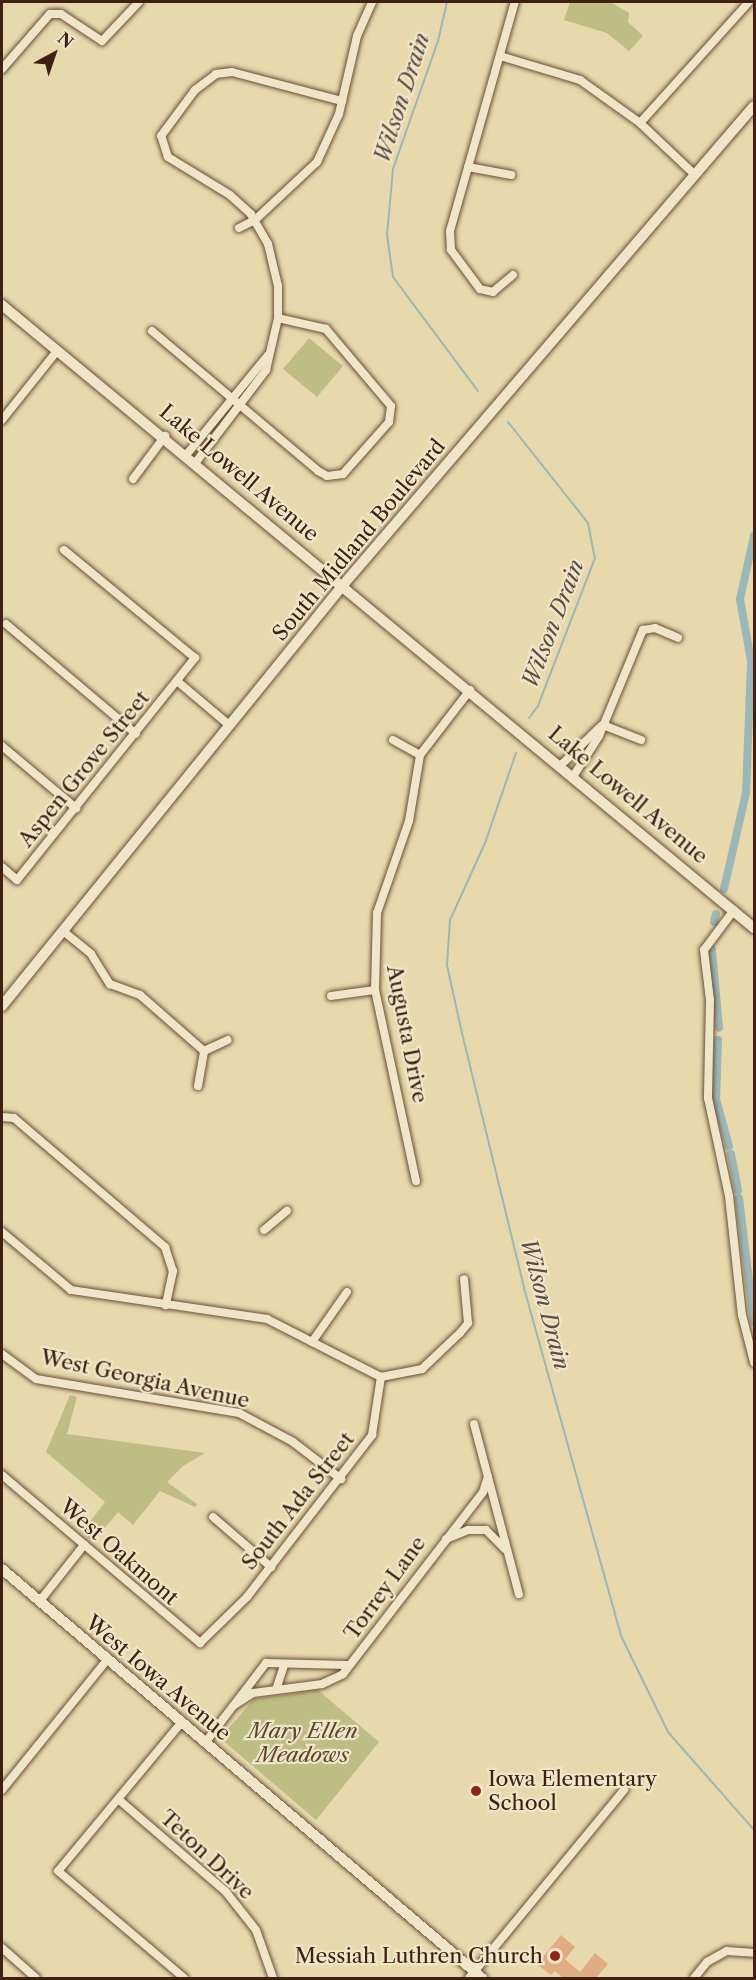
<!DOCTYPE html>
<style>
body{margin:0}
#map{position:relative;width:756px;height:1980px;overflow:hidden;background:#e7d9ac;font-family:"Libre Caslon Text",serif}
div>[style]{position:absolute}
.green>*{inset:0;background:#bdbd84}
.stream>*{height:2px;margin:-1px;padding:0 1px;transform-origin:1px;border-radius:1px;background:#9db7b6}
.canal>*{height:8px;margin:-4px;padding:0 4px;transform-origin:4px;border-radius:4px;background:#9db7b6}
.building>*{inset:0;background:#e1ab83}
.roads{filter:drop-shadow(0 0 2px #694e38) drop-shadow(0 0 2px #694e38)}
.street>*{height:8px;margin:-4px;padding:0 4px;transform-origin:4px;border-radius:4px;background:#efe6c9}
.secondary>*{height:10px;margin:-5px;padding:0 5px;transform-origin:5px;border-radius:5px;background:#efe6c9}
.dots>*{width:16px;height:16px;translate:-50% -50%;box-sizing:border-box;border:3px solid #efe6c9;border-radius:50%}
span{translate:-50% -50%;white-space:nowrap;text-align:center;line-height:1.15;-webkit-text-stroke:4.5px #efe6c9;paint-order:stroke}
.street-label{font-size:21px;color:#3f2012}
.park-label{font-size:21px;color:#5e472e;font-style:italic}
.poi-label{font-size:21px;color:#3f2012}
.left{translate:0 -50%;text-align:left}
.right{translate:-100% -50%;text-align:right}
.water-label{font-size:22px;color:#5b4d43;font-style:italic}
.frame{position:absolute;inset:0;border:3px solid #3f2012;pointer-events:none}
.north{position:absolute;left:24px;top:24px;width:60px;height:60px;-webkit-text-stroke:4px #efe6c9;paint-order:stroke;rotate:40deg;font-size:16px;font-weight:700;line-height:24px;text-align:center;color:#3f2012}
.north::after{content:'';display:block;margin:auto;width:21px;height:27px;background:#3f2012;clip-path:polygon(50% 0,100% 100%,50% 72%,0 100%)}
</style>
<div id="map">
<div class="green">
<div style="clip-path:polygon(570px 2px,610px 2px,629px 13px,628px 22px,643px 36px,629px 51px,607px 33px,564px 20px)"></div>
<div style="clip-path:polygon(309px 338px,343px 366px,317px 397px,283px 369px)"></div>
<div style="clip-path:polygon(70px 1395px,77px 1397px,67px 1434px,205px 1453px,183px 1466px,167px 1482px,197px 1504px,195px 1507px,160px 1491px,133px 1525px,118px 1512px,93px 1542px,82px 1532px,105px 1502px,46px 1452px)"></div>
<div style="clip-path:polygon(318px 1690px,379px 1742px,316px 1820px,220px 1738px,254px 1699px)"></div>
</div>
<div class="stream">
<div style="left:447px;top:2px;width:40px;rotate:103deg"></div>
<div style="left:438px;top:41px;width:136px;rotate:109.4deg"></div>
<div style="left:393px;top:169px;width:66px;rotate:95.2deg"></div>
<div style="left:387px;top:235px;width:42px;rotate:81.9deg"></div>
<div style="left:393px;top:277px;width:142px;rotate:53.3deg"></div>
<div style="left:508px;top:422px;width:129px;rotate:51.6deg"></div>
<div style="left:588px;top:523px;width:36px;rotate:79deg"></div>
<div style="left:595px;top:558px;width:159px;rotate:111.1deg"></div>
<div style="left:538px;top:706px;width:15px;rotate:127deg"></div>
<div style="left:516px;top:753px;width:95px;rotate:109deg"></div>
<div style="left:485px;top:843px;width:85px;rotate:114.4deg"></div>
<div style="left:450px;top:920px;width:45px;rotate:93.8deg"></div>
<div style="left:447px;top:965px;width:70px;rotate:77.6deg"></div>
<div style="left:462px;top:1033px;width:262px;rotate:76.3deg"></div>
<div style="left:524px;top:1288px;width:363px;rotate:74.4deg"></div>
<div style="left:622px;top:1638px;width:105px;rotate:63.9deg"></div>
<div style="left:668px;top:1732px;width:130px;rotate:48.7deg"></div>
</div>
<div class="canal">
<div style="left:724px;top:889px;width:98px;rotate:-77.1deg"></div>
<div style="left:746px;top:793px;width:132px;rotate:-87.8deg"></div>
<div style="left:751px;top:661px;width:63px;rotate:-100.1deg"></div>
<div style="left:740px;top:599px;width:65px;rotate:-77.5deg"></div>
<div style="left:714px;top:922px;width:8px;rotate:-76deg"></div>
<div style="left:712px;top:950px;width:78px;rotate:84.9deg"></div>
<div style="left:718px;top:1040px;width:59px;rotate:91.9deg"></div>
<div style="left:716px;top:1099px;width:49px;rotate:74.5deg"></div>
<div style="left:731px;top:1154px;width:37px;rotate:79deg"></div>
<div style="left:739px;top:1198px;width:125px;rotate:83.1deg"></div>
</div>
<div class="building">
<div style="clip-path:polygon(561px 1935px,575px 1947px,565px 1959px,580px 1972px,595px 1953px,608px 1964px,596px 1978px,563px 1978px,555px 1971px,551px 1975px,537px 1964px)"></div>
</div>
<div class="roads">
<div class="street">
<div style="left:500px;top:56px;width:84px;rotate:16.7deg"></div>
<div style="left:580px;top:80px;width:74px;rotate:35.6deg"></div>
<div style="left:640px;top:123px;width:76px;rotate:43.4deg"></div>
<div style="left:2px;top:69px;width:73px;rotate:-48.9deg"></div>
<div style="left:50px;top:14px;width:11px"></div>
<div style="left:61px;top:14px;width:49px;rotate:33.4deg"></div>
<div style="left:102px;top:41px;width:54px;rotate:-46.5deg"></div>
<div style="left:640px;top:123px;width:163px;rotate:-48deg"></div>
<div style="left:468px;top:167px;width:44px;rotate:10.5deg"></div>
<div style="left:239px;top:228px;width:18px;rotate:-27deg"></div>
<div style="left:255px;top:220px;width:85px;rotate:-43.1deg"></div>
<div style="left:317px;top:162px;width:53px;rotate:-65.4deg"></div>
<div style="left:339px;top:114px;width:80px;rotate:-77deg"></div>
<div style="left:357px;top:36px;width:37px;rotate:-66deg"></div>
<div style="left:513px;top:275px;width:26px;rotate:140deg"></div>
<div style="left:493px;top:292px;width:13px;rotate:-167deg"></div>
<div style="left:480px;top:289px;width:49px;rotate:-126.6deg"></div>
<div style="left:451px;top:250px;width:19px;rotate:-93deg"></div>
<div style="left:450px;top:231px;width:238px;rotate:-74.2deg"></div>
<div style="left:152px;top:331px;width:217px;rotate:40.1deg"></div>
<div style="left:318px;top:471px;width:10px;rotate:29deg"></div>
<div style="left:327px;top:476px;width:16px;rotate:-7deg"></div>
<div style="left:343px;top:474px;width:69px;rotate:-48.5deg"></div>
<div style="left:389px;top:422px;width:16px;rotate:-83deg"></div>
<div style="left:391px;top:406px;width:101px;rotate:-130.2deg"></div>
<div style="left:326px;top:329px;width:49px;rotate:-167.1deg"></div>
<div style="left:2px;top:420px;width:88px;rotate:-51.4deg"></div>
<div style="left:187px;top:454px;width:128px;rotate:-50.7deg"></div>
<div style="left:196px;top:462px;width:116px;rotate:-52.7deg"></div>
<div style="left:266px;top:370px;width:53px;rotate:-77deg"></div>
<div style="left:278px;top:318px;width:32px;rotate:-90deg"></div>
<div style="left:278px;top:286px;width:43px;rotate:-103.4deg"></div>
<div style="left:268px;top:244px;width:34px;rotate:-120deg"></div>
<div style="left:251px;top:214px;width:28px;rotate:-138deg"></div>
<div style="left:230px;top:195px;width:73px;rotate:-148.5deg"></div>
<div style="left:168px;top:157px;width:22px;rotate:-108deg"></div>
<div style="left:161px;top:136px;width:57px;rotate:-53.5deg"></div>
<div style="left:195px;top:90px;width:26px;rotate:-37deg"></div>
<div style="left:216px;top:74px;width:16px;rotate:-7deg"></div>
<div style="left:232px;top:72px;width:114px;rotate:14.8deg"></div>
<div style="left:133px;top:479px;width:54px;rotate:-53.3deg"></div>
<div style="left:6px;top:624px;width:170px;rotate:40.2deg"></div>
<div style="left:177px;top:681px;width:68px;rotate:40.2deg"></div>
<div style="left:603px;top:725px;width:41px;rotate:21.5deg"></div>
<div style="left:393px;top:740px;width:31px;rotate:29deg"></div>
<div style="left:2px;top:746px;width:97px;rotate:40deg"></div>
<div style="left:562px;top:764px;width:54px;rotate:-44.3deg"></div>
<div style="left:574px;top:775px;width:46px;rotate:-57.3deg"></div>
<div style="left:599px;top:736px;width:115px;rotate:-67.5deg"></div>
<div style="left:643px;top:630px;width:12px;rotate:-9deg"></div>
<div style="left:655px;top:628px;width:25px;rotate:23deg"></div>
<div style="left:2px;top:867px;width:20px;rotate:41deg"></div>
<div style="left:17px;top:880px;width:285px;rotate:-51.3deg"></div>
<div style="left:195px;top:658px;width:170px;rotate:-140.5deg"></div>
<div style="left:734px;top:910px;width:50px;rotate:126.9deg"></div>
<div style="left:704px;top:950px;width:50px;rotate:83.2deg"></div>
<div style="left:710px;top:1000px;width:98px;rotate:91.2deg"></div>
<div style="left:708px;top:1098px;width:100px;rotate:77.9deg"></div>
<div style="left:729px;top:1196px;width:120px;rotate:83.8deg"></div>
<div style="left:742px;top:1315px;width:49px;rotate:75.7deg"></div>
<div style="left:63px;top:931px;width:36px;rotate:39deg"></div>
<div style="left:91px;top:954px;width:36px;rotate:58deg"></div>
<div style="left:110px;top:984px;width:32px;rotate:20deg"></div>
<div style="left:140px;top:995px;width:85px;rotate:41.2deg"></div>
<div style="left:331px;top:996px;width:44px;rotate:-7.8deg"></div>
<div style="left:204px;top:1051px;width:26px;rotate:-25deg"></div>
<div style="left:198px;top:1086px;width:36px;rotate:-80deg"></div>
<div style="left:2px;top:1117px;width:12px;rotate:5deg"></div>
<div style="left:14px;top:1118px;width:199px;rotate:40.5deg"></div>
<div style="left:165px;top:1247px;width:25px;rotate:72deg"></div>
<div style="left:173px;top:1271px;width:35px;rotate:102deg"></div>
<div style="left:416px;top:1181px;width:195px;rotate:-102.1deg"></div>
<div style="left:375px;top:990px;width:77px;rotate:-88.5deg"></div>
<div style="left:377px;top:913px;width:97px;rotate:-70.8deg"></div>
<div style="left:409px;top:821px;width:67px;rotate:-80.5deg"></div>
<div style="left:420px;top:755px;width:82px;rotate:-52.4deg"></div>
<div style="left:264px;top:1230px;width:30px;rotate:-40deg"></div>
<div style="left:2px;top:1232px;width:90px;rotate:40deg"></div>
<div style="left:71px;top:1290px;width:198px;rotate:8.4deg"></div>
<div style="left:267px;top:1319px;width:128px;rotate:27deg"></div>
<div style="left:381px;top:1377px;width:42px;rotate:-11deg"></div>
<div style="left:422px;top:1369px;width:52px;rotate:-43.5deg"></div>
<div style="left:460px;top:1333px;width:13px;rotate:-51deg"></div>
<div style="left:468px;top:1323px;width:44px;rotate:-95.2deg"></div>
<div style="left:312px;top:1342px;width:61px;rotate:-55deg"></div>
<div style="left:2px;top:1354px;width:42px;rotate:36.3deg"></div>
<div style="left:36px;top:1379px;width:206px;rotate:9.5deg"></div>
<div style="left:239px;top:1413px;width:61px;rotate:28.2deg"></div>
<div style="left:293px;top:1442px;width:61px;rotate:37.6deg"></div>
<div style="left:474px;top:1424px;width:176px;rotate:75.2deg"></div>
<div style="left:2px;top:1475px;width:260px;rotate:40.3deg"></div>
<div style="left:200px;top:1643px;width:66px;rotate:-44.4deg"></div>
<div style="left:247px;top:1597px;width:205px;rotate:-52.3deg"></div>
<div style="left:372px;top:1435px;width:59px;rotate:-81.2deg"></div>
<div style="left:213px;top:1517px;width:77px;rotate:40.8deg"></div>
<div style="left:446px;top:1539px;width:24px;rotate:-22deg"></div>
<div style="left:468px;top:1530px;width:18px"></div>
<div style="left:486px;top:1530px;width:27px;rotate:45deg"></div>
<div style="left:39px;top:1602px;width:73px;rotate:-51.7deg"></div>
<div style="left:276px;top:1690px;width:25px;rotate:-72deg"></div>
<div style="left:234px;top:1705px;width:53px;rotate:-52.7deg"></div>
<div style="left:266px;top:1663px;width:81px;rotate:1.4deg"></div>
<div style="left:181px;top:1723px;width:192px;rotate:129.7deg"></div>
<div style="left:58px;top:1871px;width:165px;rotate:40.3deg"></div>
<div style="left:205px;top:1743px;width:46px;rotate:-52.9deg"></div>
<div style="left:233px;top:1706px;width:24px;rotate:-33deg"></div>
<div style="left:253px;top:1693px;width:70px;rotate:-7.4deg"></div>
<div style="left:322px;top:1684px;width:23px;rotate:-25deg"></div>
<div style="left:343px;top:1674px;width:230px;rotate:-52.4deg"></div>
<div style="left:483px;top:1492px;width:16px;rotate:-72deg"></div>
<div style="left:2px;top:1790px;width:167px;rotate:-51.1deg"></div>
<div style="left:118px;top:1799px;width:143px;rotate:40.7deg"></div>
<div style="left:226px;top:1892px;width:48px;rotate:51.7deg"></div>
<div style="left:256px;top:1930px;width:51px;rotate:70.5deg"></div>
<div style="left:2px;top:1948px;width:45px;rotate:41.4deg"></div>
<div style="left:469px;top:1978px;width:244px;rotate:-50.5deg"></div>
<div style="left:694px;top:1978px;width:21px;rotate:-51deg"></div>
<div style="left:707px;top:1962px;width:23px;rotate:-29deg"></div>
<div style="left:727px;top:1951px;width:27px;rotate:4deg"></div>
</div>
<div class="secondary">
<div style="left:2px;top:305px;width:977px;rotate:39.64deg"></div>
<div style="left:2px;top:1006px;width:542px;rotate:-50.99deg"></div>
<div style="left:343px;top:585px;width:631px;rotate:-49.37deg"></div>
<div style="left:2px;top:1569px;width:631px;rotate:40.43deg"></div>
</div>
</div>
<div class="dots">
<div style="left:476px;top:1791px;background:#8f2418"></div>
<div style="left:555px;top:1956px;background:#8f2418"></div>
</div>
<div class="street-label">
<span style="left:239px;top:473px;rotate:40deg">Lake Lowell Avenue</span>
<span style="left:359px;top:540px;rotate:-50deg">South Midland Boulevard</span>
<span style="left:84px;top:769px;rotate:-51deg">Aspen Grove Street</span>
<span style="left:628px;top:795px;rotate:40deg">Lake Lowell Avenue</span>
<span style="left:407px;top:1034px;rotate:79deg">Augusta Drive</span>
<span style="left:145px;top:1379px;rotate:12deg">West Georgia Avenue</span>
<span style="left:298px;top:1501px;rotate:-52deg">South Ada Street</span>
<span style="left:119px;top:1552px;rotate:41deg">West Oakmont</span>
<span style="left:385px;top:1588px;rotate:-54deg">Torrey Lane</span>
<span style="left:158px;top:1678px;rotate:40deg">West Iowa Avenue</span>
<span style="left:207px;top:1855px;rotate:43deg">Teton Drive</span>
</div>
<div class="park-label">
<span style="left:303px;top:1743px">Mary Ellen<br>Meadows</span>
</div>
<div class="poi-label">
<span class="left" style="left:488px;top:1791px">Iowa Elementary<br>School</span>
<span class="right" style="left:543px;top:1956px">Messiah Luthren Church</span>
</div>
<div class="water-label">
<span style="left:402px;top:98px;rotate:-72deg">Wilson Drain</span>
<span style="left:553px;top:624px;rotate:-69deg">Wilson Drain</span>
<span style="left:545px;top:1304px;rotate:75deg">Wilson Drain</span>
</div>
<div class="frame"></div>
<div class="north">N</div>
</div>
